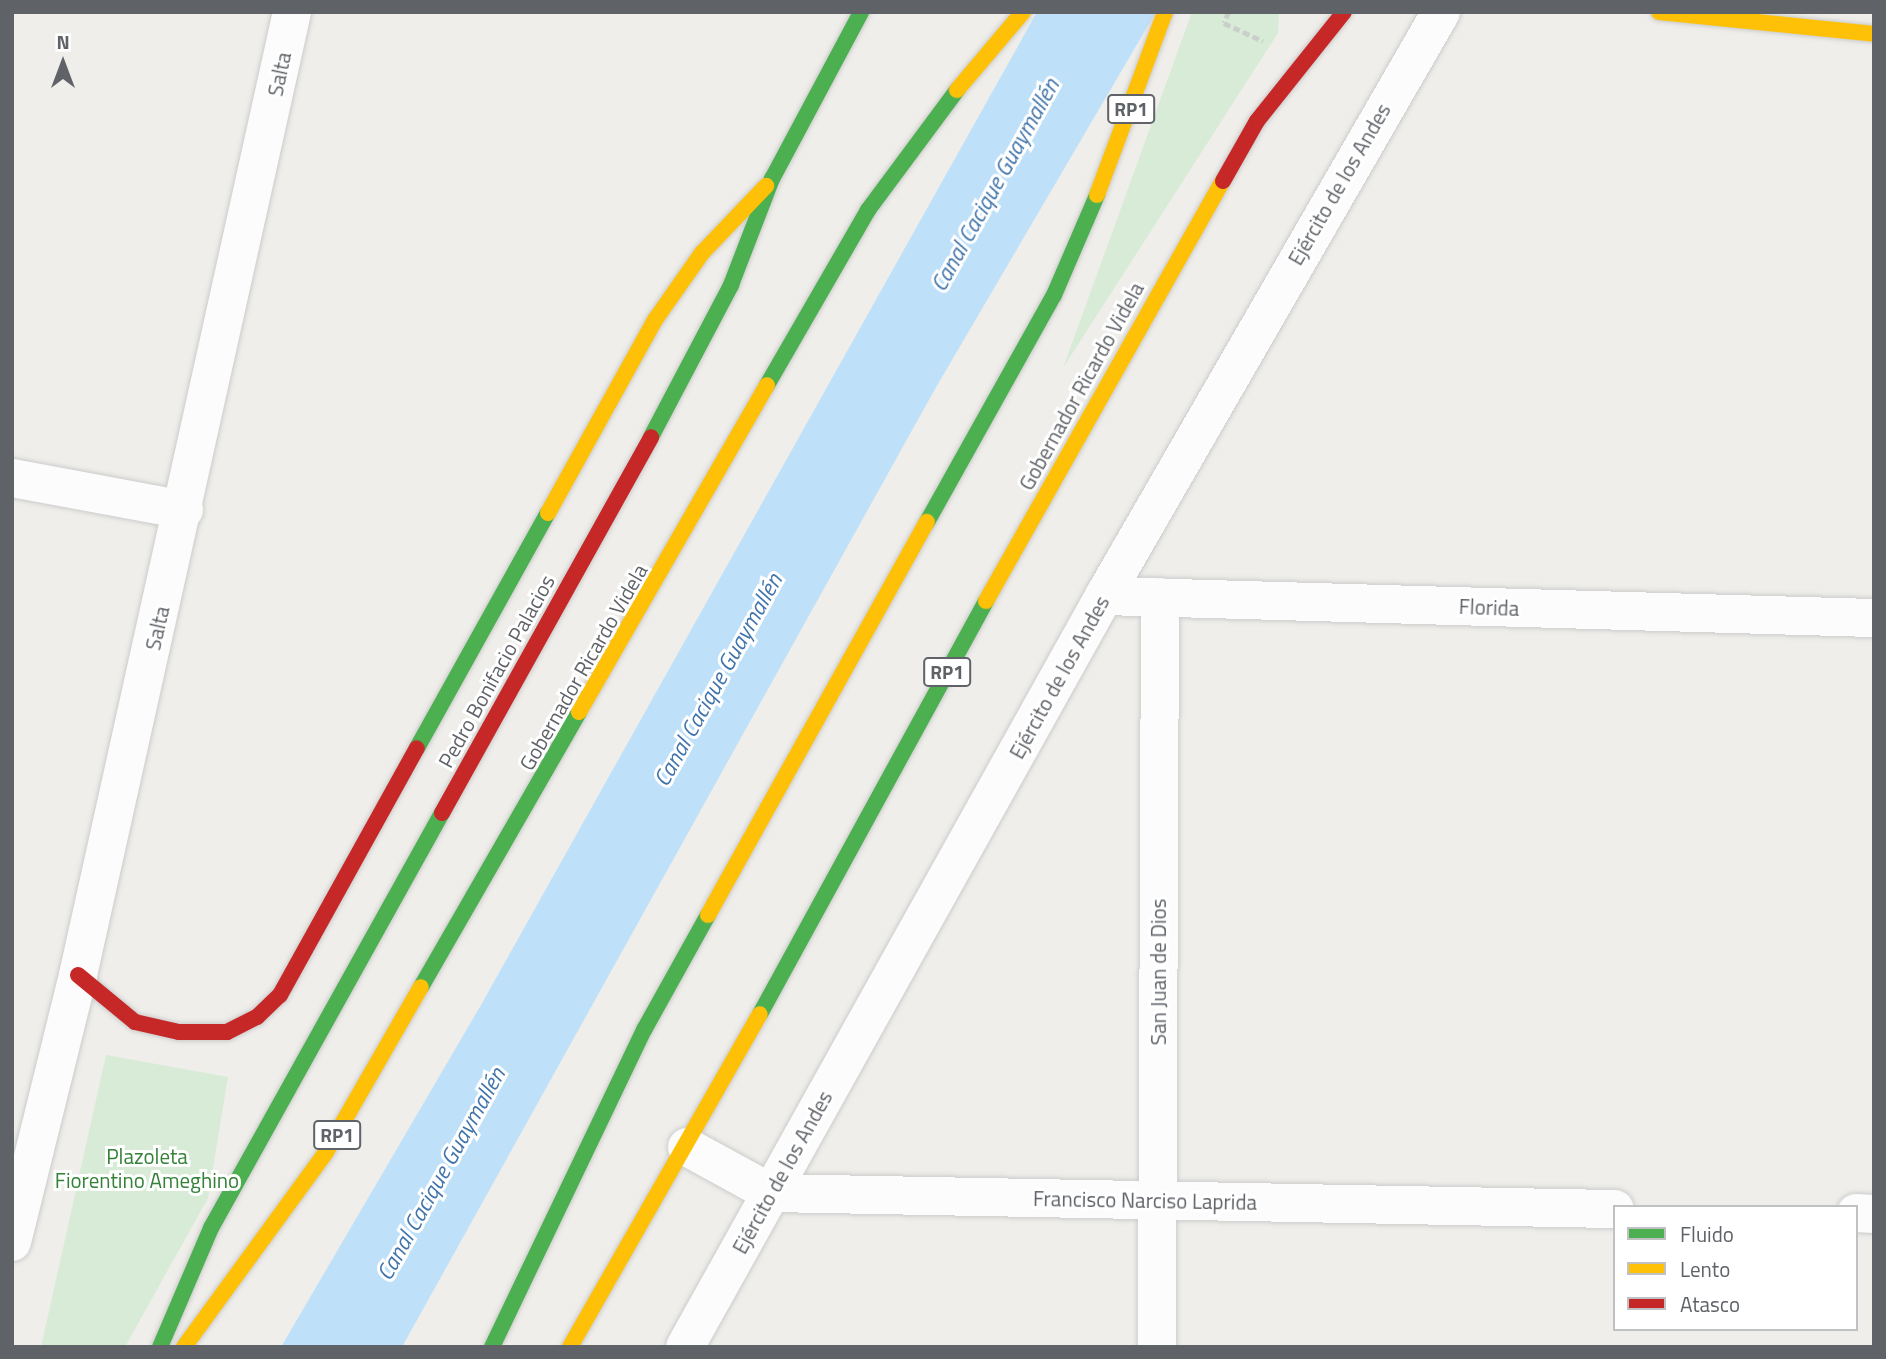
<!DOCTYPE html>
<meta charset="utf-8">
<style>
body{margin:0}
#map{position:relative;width:1886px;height:1359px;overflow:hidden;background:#efeeea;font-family:"Titillium Web",sans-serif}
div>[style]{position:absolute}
.green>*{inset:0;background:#d8ebd6}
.water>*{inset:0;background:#bfe0f9}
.path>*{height:4.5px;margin-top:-2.25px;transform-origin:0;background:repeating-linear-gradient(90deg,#cacfcc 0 7px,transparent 0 10.5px)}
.roads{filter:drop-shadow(0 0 2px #cbcccc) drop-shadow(0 0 2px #cbcccc)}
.street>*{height:38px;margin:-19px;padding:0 19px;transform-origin:19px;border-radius:19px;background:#fdfcfc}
.fast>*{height:16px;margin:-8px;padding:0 8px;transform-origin:8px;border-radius:8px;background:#4caf50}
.slow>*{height:16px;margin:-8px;padding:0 8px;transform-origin:8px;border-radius:8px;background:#ffc107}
.jam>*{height:16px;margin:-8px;padding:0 8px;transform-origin:8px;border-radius:8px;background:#c62828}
span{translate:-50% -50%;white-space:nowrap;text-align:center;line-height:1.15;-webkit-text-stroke:6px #fff;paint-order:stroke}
.shield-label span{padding:2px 5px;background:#fff;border:2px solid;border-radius:5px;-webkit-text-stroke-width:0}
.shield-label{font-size:19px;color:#5f6368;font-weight:700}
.street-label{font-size:21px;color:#5f6368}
.park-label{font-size:21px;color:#348238}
.water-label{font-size:23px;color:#4174aa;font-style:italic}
.frame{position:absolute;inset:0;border:14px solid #5f6368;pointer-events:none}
.legend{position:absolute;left:1613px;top:1205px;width:245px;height:126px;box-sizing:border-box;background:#fff;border:2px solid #bfc1c3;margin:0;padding:9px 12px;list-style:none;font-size:21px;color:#5f6368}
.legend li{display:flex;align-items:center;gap:14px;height:35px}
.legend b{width:35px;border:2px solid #bfc1c3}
.north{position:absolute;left:28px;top:28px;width:70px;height:70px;-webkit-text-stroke:5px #fff;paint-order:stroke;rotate:0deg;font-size:19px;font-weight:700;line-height:28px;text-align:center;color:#5f6368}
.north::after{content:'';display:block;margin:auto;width:24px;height:32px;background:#5f6368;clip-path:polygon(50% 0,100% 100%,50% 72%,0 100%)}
</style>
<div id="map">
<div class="green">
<div style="clip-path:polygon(1192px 12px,1279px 12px,1278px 33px,1063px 368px)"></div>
<div style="clip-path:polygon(106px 1055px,228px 1077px,208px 1198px,125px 1347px,41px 1347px)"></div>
</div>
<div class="water">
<div style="clip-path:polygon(1037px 12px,1156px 12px,935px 389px,402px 1347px,281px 1347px,481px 1005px)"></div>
</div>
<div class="path">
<div style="left:1229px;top:12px;width:12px;rotate:114deg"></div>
<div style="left:1224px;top:23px;width:43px;rotate:24.8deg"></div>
</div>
<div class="roads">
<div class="street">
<div style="left:12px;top:478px;width:175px;rotate:10.5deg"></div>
<div style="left:1104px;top:596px;width:770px;rotate:1.64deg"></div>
<div style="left:687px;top:1147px;width:96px;rotate:28.7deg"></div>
<div style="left:771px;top:1193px;width:844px;rotate:1.09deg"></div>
<div style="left:1856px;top:1213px;width:18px;rotate:3deg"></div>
<div style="left:12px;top:1242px;width:275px;rotate:-76.1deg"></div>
<div style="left:78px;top:975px;width:986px;rotate:-77.47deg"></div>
<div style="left:685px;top:1347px;width:860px;rotate:-60.84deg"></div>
<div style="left:1104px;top:596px;width:674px;rotate:-60.01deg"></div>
<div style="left:1157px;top:1347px;width:750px;rotate:-89.77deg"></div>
</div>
<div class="fast">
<div style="left:767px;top:385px;width:202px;rotate:-60deg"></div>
<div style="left:868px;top:210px;width:149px;rotate:-53.4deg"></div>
<div style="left:651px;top:437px;width:172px;rotate:-62.2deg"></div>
<div style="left:731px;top:285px;width:114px;rotate:-68.9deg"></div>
<div style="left:772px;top:179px;width:189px;rotate:-61.9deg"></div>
<div style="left:927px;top:522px;width:260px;rotate:-60.8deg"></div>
<div style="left:1054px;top:295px;width:109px;rotate:-66.7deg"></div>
<div style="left:417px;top:748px;width:269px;rotate:-60.9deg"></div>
<div style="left:421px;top:987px;width:317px;rotate:-60.1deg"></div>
<div style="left:760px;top:1014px;width:471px;rotate:-61.3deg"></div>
<div style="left:160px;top:1347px;width:129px;rotate:-66.8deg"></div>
<div style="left:211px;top:1228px;width:475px;rotate:-60.9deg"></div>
<div style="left:492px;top:1347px;width:352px;rotate:-64.4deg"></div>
<div style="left:644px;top:1030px;width:132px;rotate:-60.9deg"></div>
</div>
<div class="slow">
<div style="left:1659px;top:12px;width:216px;rotate:5.8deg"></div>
<div style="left:957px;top:90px;width:102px;rotate:-49.8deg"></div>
<div style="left:1097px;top:195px;width:195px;rotate:-69.6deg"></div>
<div style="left:548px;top:513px;width:221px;rotate:-61deg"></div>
<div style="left:655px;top:320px;width:82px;rotate:-55deg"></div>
<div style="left:702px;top:253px;width:93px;rotate:-46.3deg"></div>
<div style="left:986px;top:601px;width:482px;rotate:-60.6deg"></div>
<div style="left:579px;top:712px;width:377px;rotate:-60.1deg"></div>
<div style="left:708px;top:915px;width:450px;rotate:-60.9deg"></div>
<div style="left:184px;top:1347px;width:241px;rotate:-53.9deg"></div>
<div style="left:326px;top:1152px;width:190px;rotate:-60.1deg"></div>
<div style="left:570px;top:1347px;width:383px;rotate:-60.3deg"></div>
</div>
<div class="jam">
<div style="left:1223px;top:181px;width:69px;rotate:-60.5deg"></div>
<div style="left:1257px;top:121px;width:139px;rotate:-51.4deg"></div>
<div style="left:442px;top:813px;width:430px;rotate:-60.9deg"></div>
<div style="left:78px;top:975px;width:74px;rotate:39.5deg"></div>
<div style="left:135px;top:1022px;width:45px;rotate:12.8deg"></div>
<div style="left:179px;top:1032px;width:48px"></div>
<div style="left:227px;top:1032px;width:34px;rotate:-27deg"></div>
<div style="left:257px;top:1017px;width:32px;rotate:-44deg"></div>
<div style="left:280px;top:995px;width:282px;rotate:-61deg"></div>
</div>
</div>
<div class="shield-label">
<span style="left:1131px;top:109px">RP1</span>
<span style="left:947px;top:672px">RP1</span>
<span style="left:337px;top:1135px">RP1</span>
</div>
<div class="street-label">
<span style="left:279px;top:74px;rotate:-78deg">Salta</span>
<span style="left:1339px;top:184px;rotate:-60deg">Ejército de los Andes</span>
<span style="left:1081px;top:386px;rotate:-61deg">Gobernador Ricardo Videla</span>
<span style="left:1489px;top:607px;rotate:2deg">Florida</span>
<span style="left:157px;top:628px;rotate:-77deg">Salta</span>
<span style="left:583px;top:667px;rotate:-60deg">Gobernador Ricardo Videla</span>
<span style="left:496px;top:671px;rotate:-61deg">Pedro Bonifacio Palacios</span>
<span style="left:1059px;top:677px;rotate:-61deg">Ejército de los Andes</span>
<span style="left:1158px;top:972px;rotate:-90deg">San Juan de Dios</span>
<span style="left:782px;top:1172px;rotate:-61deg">Ejército de los Andes</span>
<span style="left:1145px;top:1200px;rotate:1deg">Francisco Narciso Laprida</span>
</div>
<div class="park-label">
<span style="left:147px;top:1168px">Plazoleta<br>Fiorentino Ameghino</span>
</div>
<div class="water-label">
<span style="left:995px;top:185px;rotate:-61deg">Canal Cacique Guaymallén</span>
<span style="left:718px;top:680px;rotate:-61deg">Canal Cacique Guaymallén</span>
<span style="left:441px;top:1174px;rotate:-61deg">Canal Cacique Guaymallén</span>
</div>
<div class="frame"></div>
<ul class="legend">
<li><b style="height:9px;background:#4caf50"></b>Fluido</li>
<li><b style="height:9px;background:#ffc107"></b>Lento</li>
<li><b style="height:9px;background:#c62828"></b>Atasco</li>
</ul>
<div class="north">N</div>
</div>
